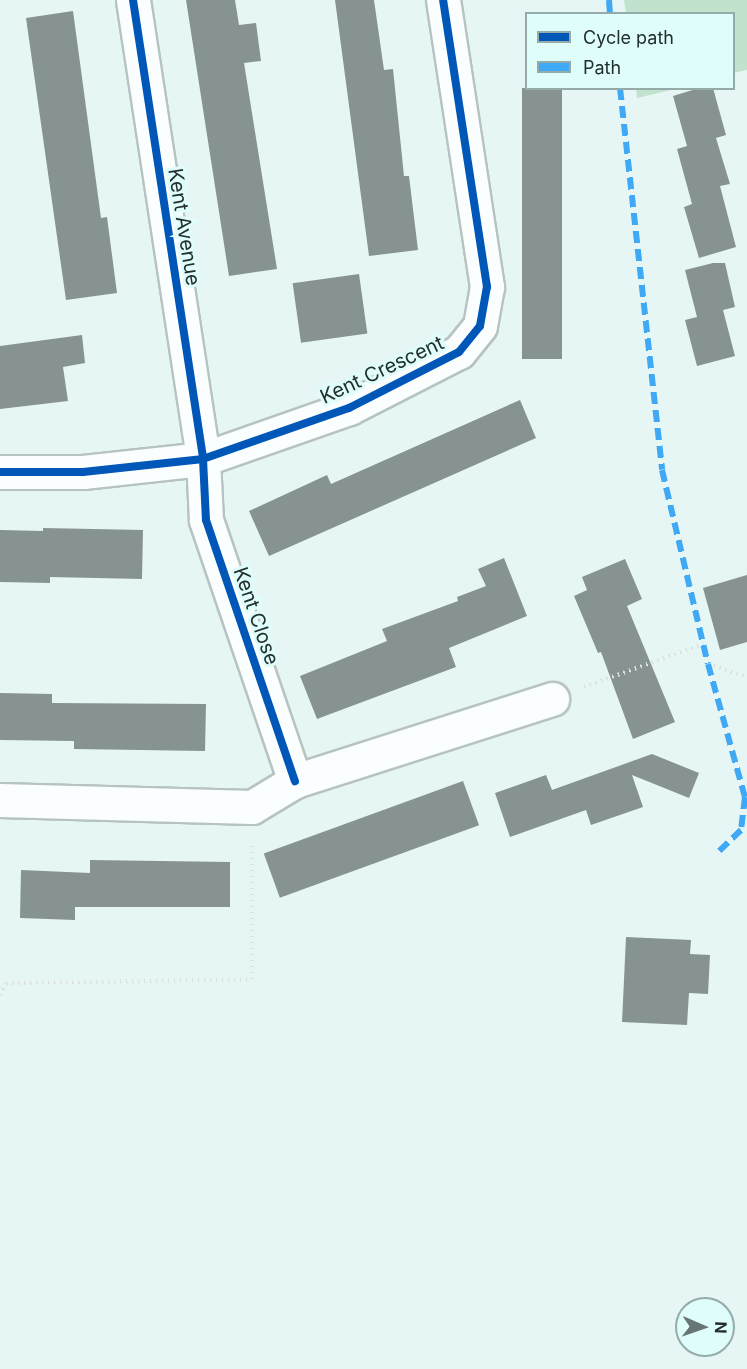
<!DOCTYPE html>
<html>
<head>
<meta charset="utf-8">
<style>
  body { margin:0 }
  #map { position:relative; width:747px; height:1369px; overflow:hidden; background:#e6f6f5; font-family:Inter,sans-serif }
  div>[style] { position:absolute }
  .green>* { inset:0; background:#c1e3cd }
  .building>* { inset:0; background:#879391; transform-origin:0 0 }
  .path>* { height:4px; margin-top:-2px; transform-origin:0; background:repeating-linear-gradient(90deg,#dbe0e0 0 1.5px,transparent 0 6px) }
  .roads { filter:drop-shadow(2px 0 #b7c3c3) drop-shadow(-2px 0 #b7c3c3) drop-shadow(0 2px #b7c3c3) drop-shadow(0 -2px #b7c3c3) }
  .minor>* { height:33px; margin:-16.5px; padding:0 16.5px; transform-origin:16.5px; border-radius:16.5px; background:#fbfefe }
  .quiet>* { height:6px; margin-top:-3px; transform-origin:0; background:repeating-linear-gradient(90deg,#3fa9f5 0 12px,transparent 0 18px) }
  .cycleway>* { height:8px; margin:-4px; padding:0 4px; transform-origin:4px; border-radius:4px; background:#0057b8 }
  span { translate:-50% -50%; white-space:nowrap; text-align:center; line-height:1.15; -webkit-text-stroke:6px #dffdfb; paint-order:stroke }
  .street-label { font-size:20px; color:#232f2e }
  .legend { position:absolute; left:525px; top:12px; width:210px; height:78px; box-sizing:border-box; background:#dffdfb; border:2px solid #94aba9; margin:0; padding:8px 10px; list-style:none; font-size:18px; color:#232f2e }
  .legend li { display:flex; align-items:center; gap:12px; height:30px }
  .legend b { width:30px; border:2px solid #94aba9 }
  .north { position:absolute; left:675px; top:1297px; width:60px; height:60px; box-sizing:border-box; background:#dffdfb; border:2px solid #94aba9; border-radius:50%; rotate:92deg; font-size:16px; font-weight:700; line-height:24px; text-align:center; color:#232f2e }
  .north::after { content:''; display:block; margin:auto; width:21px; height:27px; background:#677574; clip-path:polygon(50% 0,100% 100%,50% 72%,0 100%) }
</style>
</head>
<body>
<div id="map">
  <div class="green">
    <i style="clip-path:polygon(624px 0,747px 0,747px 70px,734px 73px,734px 14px,626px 13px)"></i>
    <i style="clip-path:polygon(636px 89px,636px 88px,675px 89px,637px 98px)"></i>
  </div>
  <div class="building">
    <i style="clip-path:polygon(186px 0,235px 0,239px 25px,256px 23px,261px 61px,244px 63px,277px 269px,229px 276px)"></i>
    <i style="clip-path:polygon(335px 0,374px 0,384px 70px,393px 69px,404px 176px,409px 176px,418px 250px,369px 256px)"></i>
    <i style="clip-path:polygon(73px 11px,101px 218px,107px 217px,117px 293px,66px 300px,26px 18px)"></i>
    <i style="left:522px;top:88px;width:40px;height:271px"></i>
    <i style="clip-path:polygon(699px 88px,713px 88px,726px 135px,716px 138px,730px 184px,720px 186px,736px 247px,699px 258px,684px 207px,692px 204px,677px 149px,687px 146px,673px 96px)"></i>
    <i style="clip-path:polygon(713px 263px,725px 263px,735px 307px,723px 310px,735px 356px,697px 366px,685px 320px,697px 317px,685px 270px)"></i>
    <i style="left:359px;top:274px;width:60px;height:67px;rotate:82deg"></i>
    <i style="clip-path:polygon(82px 335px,85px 363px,63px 367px,68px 401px,0 409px,0 346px)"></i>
    <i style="clip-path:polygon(520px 400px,536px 438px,269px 556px,249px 511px,327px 475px,331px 484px)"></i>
    <i style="clip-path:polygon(43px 528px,143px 530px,142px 579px,50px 577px,50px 583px,0 582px,0 530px,43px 531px)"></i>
    <i style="clip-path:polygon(504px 558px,527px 616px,449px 648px,456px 667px,317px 719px,300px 676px,387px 641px,382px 629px,458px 601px,457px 597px,486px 586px,478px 569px)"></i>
    <i style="clip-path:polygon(625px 559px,642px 599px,627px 606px,675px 722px,633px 739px,601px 652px,598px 653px,574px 596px,587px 590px,582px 577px)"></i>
    <i style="clip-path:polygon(747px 575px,747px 642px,720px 650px,703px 588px)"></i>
    <i style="clip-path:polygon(0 693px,52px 694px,52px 703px,206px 704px,205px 751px,74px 749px,74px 741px,0 740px)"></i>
    <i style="clip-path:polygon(652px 754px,699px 773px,689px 798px,632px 775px,643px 807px,591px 825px,586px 810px,510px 837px,495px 793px,546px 775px,552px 790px)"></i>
    <i style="left:463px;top:781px;width:47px;height:212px;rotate:70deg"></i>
    <i style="clip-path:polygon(90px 860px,230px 862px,230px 907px,75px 907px,75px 920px,20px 918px,21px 870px,90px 873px)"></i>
    <i style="clip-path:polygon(626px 937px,691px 940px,690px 954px,710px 955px,708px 994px,689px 993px,687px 1025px,622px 1022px)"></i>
  </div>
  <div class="path">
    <i style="left:708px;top:664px;width:41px;rotate:18.4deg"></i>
    <i style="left:584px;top:687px;width:127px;rotate:-19.9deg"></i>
    <i style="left:0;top:995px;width:13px;rotate:-63deg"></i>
    <i style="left:6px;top:983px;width:246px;rotate:-0.9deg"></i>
    <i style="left:252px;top:979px;width:138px;rotate:-90deg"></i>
  </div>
  <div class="roads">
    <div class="minor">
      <i style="left:133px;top:0;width:464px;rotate:81.3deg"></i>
      <i style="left:203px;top:459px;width:61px;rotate:87.2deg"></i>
      <i style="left:206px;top:520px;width:276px;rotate:71.2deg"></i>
      <i style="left:0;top:472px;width:83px"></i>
      <i style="left:83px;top:472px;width:121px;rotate:-6.2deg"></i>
      <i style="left:203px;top:459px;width:155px;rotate:-19.3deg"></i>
      <i style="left:349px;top:408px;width:123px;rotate:-27deg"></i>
      <i style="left:459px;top:352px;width:33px;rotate:-51deg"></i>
      <i style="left:480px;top:326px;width:40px;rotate:-80deg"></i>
      <i style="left:487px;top:287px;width:290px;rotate:-98.7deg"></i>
      <i style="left:0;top:800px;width:252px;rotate:1.6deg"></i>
      <i style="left:252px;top:807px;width:50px;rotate:-31.2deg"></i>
      <i style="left:295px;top:781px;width:270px;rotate:-17.7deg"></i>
    </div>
  </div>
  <div class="quiet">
    <i style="left:609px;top:0;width:14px;rotate:86deg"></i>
    <i style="left:620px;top:88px;width:384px;rotate:83.7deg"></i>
    <i style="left:662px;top:470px;width:199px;rotate:76.7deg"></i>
    <i style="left:708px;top:664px;width:138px;rotate:74.5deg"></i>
    <i style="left:745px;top:797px;width:33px;rotate:97deg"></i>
    <i style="left:741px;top:830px;width:33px;rotate:136deg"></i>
  </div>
  <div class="cycleway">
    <i style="left:133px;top:0;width:464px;rotate:81.3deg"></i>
    <i style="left:203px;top:459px;width:61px;rotate:87.2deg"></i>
    <i style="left:206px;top:520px;width:276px;rotate:71.2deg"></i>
    <i style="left:0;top:472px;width:83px"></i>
    <i style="left:83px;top:472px;width:121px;rotate:-6.2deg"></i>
    <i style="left:203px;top:459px;width:155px;rotate:-19.3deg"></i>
    <i style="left:349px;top:408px;width:123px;rotate:-27deg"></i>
    <i style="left:459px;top:352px;width:33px;rotate:-51deg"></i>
    <i style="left:480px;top:326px;width:40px;rotate:-80deg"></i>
    <i style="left:487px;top:287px;width:290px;rotate:-98.7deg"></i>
  </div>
  <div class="street-label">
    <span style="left:184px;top:227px;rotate:81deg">Kent Avenue</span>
    <span style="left:382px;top:370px;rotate:-25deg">Kent Crescent</span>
    <span style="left:256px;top:616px;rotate:71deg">Kent Close</span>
  </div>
  <ul class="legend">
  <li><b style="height:8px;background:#0057b8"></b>Cycle path</li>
  <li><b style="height:8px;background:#3fa9f5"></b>Path</li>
  </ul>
  <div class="north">N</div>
</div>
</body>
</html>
